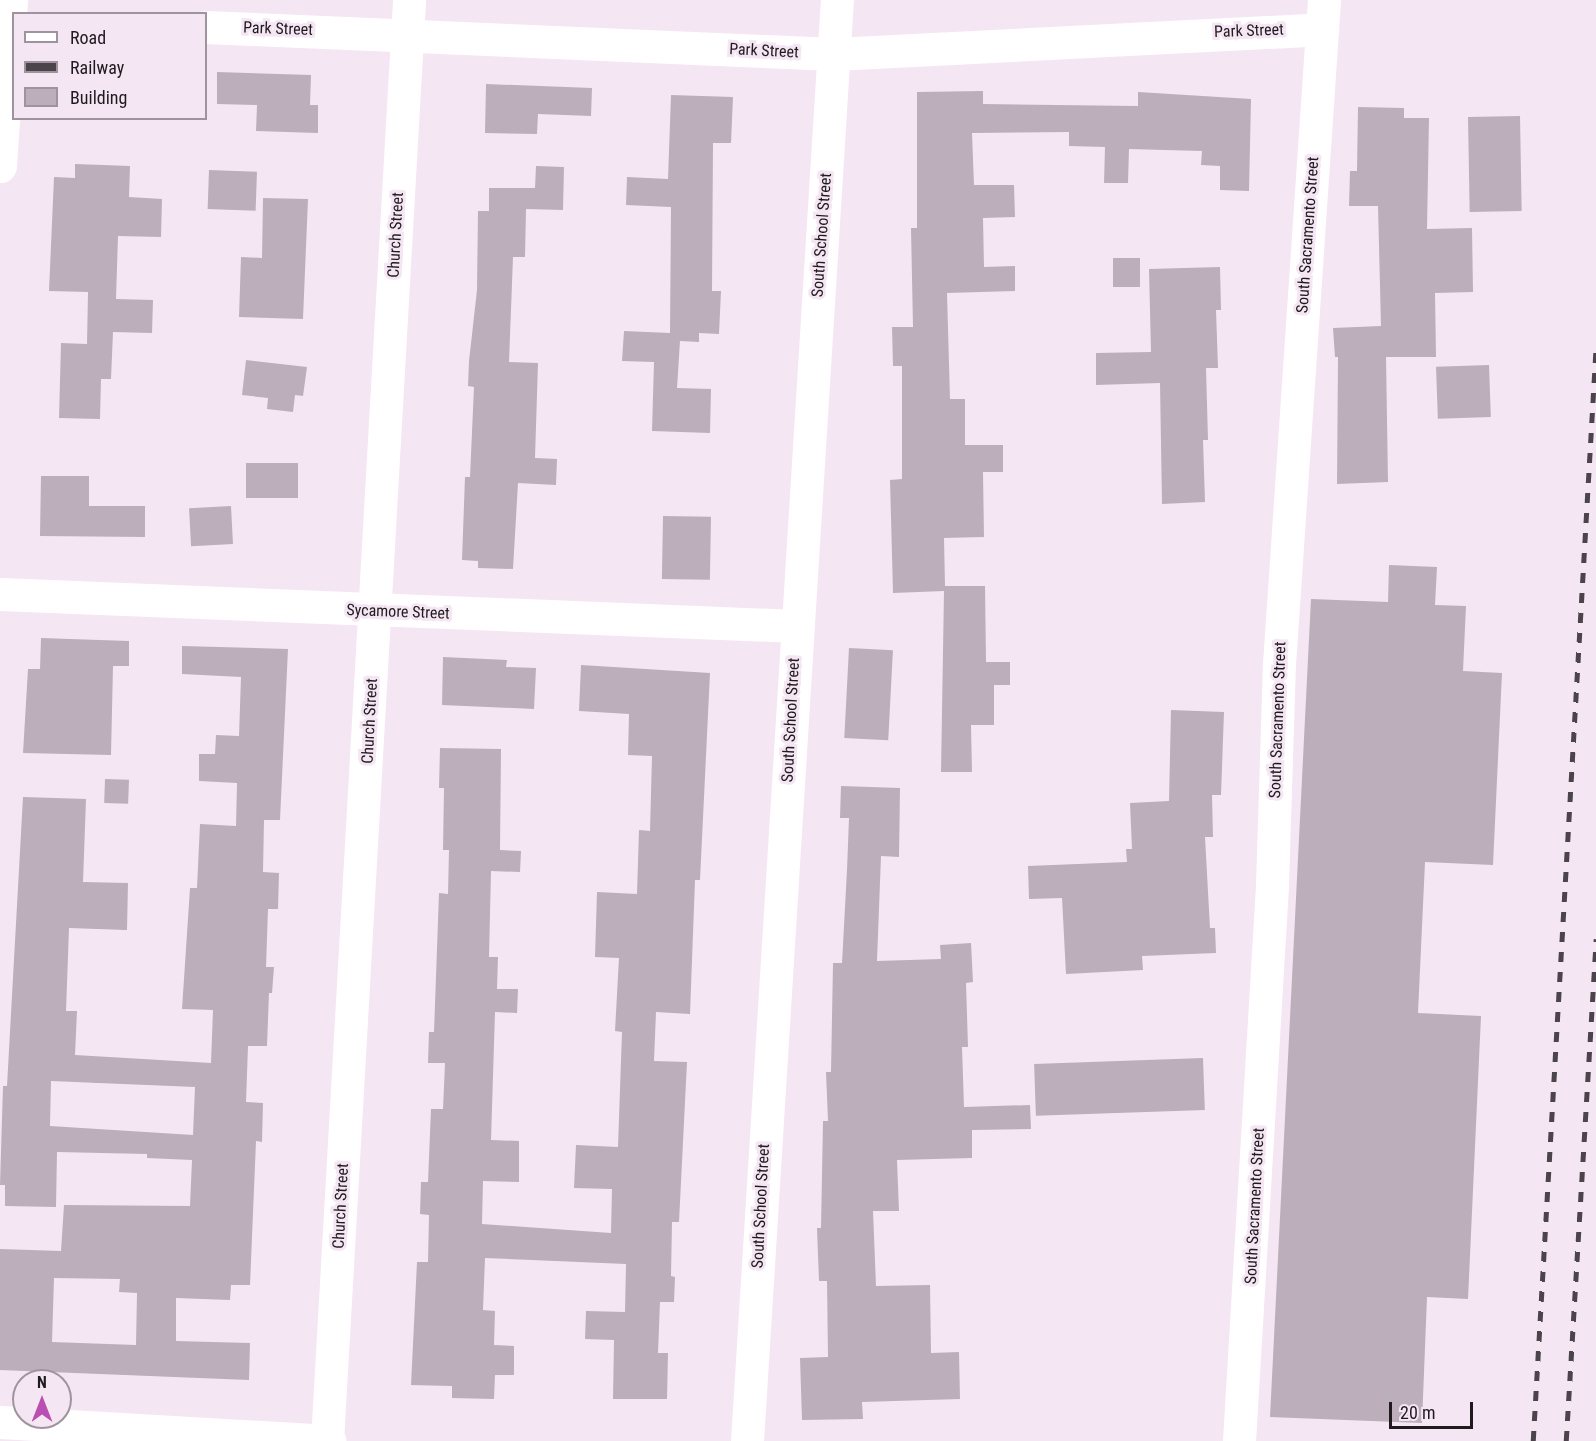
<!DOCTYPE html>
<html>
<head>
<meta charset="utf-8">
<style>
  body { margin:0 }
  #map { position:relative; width:1596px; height:1441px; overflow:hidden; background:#f5e6f3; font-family:"Roboto Condensed",sans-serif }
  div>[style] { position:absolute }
  .building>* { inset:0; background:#bdaebb; transform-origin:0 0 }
  .minor>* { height:33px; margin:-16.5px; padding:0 16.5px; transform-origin:16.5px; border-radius:16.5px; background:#fff }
  .rail>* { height:4.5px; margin-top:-2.25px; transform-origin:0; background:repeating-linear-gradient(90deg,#4b444a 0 10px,transparent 0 20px) }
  span { translate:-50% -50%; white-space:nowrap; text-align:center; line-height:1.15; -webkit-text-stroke:6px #f5e6f3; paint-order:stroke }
  .street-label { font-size:16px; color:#1f1a1e }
  .legend { position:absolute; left:12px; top:12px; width:195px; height:108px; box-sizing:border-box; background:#f5e6f3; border:2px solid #9f949e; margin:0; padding:8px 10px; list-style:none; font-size:18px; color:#1f1a1e }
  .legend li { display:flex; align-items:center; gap:12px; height:30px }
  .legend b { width:30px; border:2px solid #9f949e }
  .north { position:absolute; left:12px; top:1369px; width:60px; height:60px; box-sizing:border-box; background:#f5e6f3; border:2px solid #9f949e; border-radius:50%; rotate:0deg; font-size:16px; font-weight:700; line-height:24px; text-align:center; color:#1f1a1e }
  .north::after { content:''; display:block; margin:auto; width:21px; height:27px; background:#b84fb1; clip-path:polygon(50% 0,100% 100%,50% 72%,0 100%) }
  .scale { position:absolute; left:1389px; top:1402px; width:84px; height:27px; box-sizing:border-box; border:3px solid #1f1a1e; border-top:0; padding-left:8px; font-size:18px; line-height:21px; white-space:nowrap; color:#1f1a1e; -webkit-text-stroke:4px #f5e6f3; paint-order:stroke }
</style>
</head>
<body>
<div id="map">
  <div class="building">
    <i style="clip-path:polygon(217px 72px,311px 75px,310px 105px,318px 105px,318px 133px,256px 131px,257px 105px,217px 104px)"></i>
    <i style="clip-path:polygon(486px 84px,592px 88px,591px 116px,538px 114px,537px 134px,485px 133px)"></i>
    <i style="clip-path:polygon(983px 91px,983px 104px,1138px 106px,1138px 92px,1251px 99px,1249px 191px,1220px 190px,1220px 166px,1201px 165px,1202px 151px,1129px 149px,1128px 183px,1104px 183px,1105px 147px,1069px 146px,1069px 132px,972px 133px,974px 185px,1014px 185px,1015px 217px,983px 218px,984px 267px,1015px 266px,1015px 291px,947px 293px,950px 399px,965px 399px,965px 445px,1003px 445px,1003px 472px,983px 472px,984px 537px,944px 538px,945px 586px,985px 586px,986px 662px,1010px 662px,1010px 685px,994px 685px,994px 725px,971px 725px,972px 772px,941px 772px,944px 591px,893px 593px,890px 480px,902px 479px,902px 366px,893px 366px,892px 327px,913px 327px,911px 228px,917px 228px,917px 92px)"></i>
    <i style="clip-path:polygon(671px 95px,733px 97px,731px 143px,713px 143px,712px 291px,721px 291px,719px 334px,699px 333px,699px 342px,680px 341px,677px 388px,711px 389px,710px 433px,652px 431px,654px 362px,622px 361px,624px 331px,670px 333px,671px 207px,626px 205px,627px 177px,668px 179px)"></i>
    <i style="clip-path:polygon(1358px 107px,1404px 108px,1404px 118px,1429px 118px,1427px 229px,1472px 228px,1473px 292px,1435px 293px,1436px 357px,1386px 357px,1388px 482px,1337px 484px,1338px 357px,1335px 357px,1333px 328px,1381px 326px,1378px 206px,1349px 206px,1350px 171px,1357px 171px)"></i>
    <i style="left:1520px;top:116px;width:95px;height:52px;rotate:89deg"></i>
    <i style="clip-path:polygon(75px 164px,130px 166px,129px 197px,162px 199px,161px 237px,118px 236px,116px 299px,153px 300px,152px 333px,113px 332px,111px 379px,101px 379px,100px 419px,59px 418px,61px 343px,87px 344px,88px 292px,49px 291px,54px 177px,75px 178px)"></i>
    <i style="clip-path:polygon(536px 166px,564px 167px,563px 210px,526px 209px,525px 257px,513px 257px,509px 362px,538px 363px,535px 458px,557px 459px,556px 485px,518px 483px,513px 569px,478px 568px,478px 561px,462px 560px,465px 477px,470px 477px,474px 387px,468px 386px,469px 361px,477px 290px,478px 211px,489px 211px,489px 188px,535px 188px)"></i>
    <i style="left:209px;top:170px;width:48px;height:39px;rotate:2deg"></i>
    <i style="clip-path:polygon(263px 198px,308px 199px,303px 319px,239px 317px,241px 257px,262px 258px)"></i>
    <i style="left:1113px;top:258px;width:27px;height:29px"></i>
    <i style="clip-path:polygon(1220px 267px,1221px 310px,1216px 310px,1218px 368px,1206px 368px,1208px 440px,1203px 440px,1205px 502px,1162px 504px,1160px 383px,1096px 385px,1096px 353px,1151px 352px,1149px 269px)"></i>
    <i style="clip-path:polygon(246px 360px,307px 367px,303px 396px,295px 395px,293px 412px,267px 409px,268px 398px,242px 395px)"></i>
    <i style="left:1489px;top:365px;width:52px;height:53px;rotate:88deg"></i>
    <i style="left:246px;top:463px;width:52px;height:35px"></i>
    <i style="clip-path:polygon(41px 476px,89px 476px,89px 506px,145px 506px,145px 537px,40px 536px)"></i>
    <i style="left:231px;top:506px;width:38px;height:42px;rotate:87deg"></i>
    <i style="left:663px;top:516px;width:48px;height:63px;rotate:1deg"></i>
    <i style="clip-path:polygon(1389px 565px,1437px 567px,1435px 605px,1466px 606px,1463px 671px,1502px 673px,1493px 865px,1425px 862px,1418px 1013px,1481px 1016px,1468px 1299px,1427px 1297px,1422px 1423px,1270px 1417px,1311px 599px,1388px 602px)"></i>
    <i style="clip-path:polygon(41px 638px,129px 641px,129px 666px,113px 666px,111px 755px,23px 753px,28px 669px,40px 669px)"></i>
    <i style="clip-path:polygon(evenodd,182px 646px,288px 649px,280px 820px,264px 820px,263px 872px,279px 873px,278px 909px,268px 909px,266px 967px,274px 967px,272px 993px,269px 993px,267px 1046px,248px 1046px,246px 1102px,263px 1103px,262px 1142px,256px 1141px,250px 1285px,231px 1285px,230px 1300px,176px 1298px,176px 1341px,250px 1343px,249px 1380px,0 1370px,0 1249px,61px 1251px,64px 1205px,190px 1206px,192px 1160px,147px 1158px,147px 1154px,57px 1152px,56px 1207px,5px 1206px,5px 1185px,0 1185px,3px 1086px,7px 1086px,23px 797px,86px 799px,83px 882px,128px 883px,127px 930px,69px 928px,66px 1011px,77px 1011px,75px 1055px,211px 1063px,213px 1010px,182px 1009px,190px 888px,197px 888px,200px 824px,236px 826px,237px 783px,199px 781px,199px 754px,215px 754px,216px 735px,239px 736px,241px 677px,182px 674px,182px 646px,51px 1081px,195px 1087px,193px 1135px,50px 1126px,51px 1081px,182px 646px,54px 1278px,120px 1279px,119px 1292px,137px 1293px,136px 1345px,52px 1342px,54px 1278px)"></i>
    <i style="left:849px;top:648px;width:44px;height:90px;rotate:3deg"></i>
    <i style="clip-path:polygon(443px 657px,507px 660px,506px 667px,536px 668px,534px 709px,442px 705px)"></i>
    <i style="clip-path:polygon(581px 665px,710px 673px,700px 880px,695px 880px,690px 1014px,656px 1012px,654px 1061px,687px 1062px,679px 1222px,672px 1222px,671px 1276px,675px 1277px,674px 1302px,660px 1302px,658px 1353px,668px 1353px,667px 1399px,613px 1399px,614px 1340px,585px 1339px,586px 1311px,625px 1312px,626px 1264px,485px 1258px,483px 1310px,495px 1311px,494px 1345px,514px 1346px,514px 1375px,495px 1375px,494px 1399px,452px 1398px,452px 1386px,411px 1385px,417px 1262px,428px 1262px,429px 1215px,420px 1214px,421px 1182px,428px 1182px,431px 1109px,443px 1109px,445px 1063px,428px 1063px,429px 1032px,434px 1032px,439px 893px,448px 894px,449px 850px,443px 850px,444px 788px,439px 788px,440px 748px,501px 749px,500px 850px,521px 851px,520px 872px,491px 871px,489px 957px,498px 957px,497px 989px,518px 989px,517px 1013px,495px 1012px,491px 1140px,519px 1141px,519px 1182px,483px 1181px,482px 1224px,611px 1233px,612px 1189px,574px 1188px,576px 1145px,618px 1147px,622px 1032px,615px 1031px,619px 958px,595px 957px,597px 892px,637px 894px,639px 830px,650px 831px,652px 756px,628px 755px,629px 714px,579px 711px)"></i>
    <i style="clip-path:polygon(1171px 710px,1224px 712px,1221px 795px,1212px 795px,1213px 837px,1205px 837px,1210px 928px,1215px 928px,1216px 953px,1142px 956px,1143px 970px,1066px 974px,1062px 898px,1029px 899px,1028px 866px,1127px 862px,1126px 849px,1132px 849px,1130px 803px,1169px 801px)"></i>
    <i style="left:105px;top:779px;width:24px;height:24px;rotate:2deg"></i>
    <i style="clip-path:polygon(841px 786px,900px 788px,899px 857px,881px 856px,877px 961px,941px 959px,940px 945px,971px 943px,973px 982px,966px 983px,968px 1047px,962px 1047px,964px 1107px,1030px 1105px,1031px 1129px,972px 1130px,972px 1158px,897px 1160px,899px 1211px,873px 1211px,876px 1286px,930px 1285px,931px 1353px,959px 1352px,960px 1399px,862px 1402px,863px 1419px,802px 1420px,800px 1358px,828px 1357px,827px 1281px,819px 1281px,817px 1228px,821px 1228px,823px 1121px,828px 1121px,826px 1072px,831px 1072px,833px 963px,842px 963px,847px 870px,849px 818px,840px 818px)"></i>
    <i style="left:1203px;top:1058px;width:52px;height:169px;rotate:88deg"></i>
  </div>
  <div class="minor">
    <i style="left:206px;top:27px;width:629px;rotate:2.46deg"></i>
    <i style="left:834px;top:54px;width:489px;rotate:-2.9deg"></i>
    <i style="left:0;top:166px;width:166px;rotate:-86.2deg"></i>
    <i style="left:0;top:594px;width:797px;rotate:2.3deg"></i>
    <i style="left:0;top:1422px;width:330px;rotate:3.3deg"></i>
    <i style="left:327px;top:1441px;width:1443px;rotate:-86.74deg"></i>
    <i style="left:747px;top:1441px;width:1444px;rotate:-86.43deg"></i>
    <i style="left:1239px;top:1441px;width:557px;rotate:-86.6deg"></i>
    <i style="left:1272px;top:885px;width:221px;rotate:-88.2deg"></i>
    <i style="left:1279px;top:664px;width:666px;rotate:-86.12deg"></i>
  </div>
  <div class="rail">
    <i style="left:1533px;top:1441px;width:1098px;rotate:-86.71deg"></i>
    <i style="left:1566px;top:1441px;width:503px;rotate:-86.58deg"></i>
  </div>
  <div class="street-label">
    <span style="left:278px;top:29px;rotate:2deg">Park Street</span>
    <span style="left:1249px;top:31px;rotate:-2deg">Park Street</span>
    <span style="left:764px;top:51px;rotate:3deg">Park Street</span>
    <span style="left:396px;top:235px;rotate:-87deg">Church Street</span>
    <span style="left:822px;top:235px;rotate:-86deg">South School Street</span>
    <span style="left:1308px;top:235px;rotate:-86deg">South Sacramento Street</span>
    <span style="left:398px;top:612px;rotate:2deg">Sycamore Street</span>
    <span style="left:791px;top:720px;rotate:-87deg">South School Street</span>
    <span style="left:1278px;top:720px;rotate:-88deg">South Sacramento Street</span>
    <span style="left:370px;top:721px;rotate:-87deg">Church Street</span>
    <span style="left:341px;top:1206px;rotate:-87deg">Church Street</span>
    <span style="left:761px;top:1206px;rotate:-87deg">South School Street</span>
    <span style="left:1255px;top:1206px;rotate:-87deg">South Sacramento Street</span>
  </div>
  <ul class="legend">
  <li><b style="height:8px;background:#fff"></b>Road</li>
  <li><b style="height:8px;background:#4b444a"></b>Railway</li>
  <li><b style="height:16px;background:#bdaebb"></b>Building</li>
  </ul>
  <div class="north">N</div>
  <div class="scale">20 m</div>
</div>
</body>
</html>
